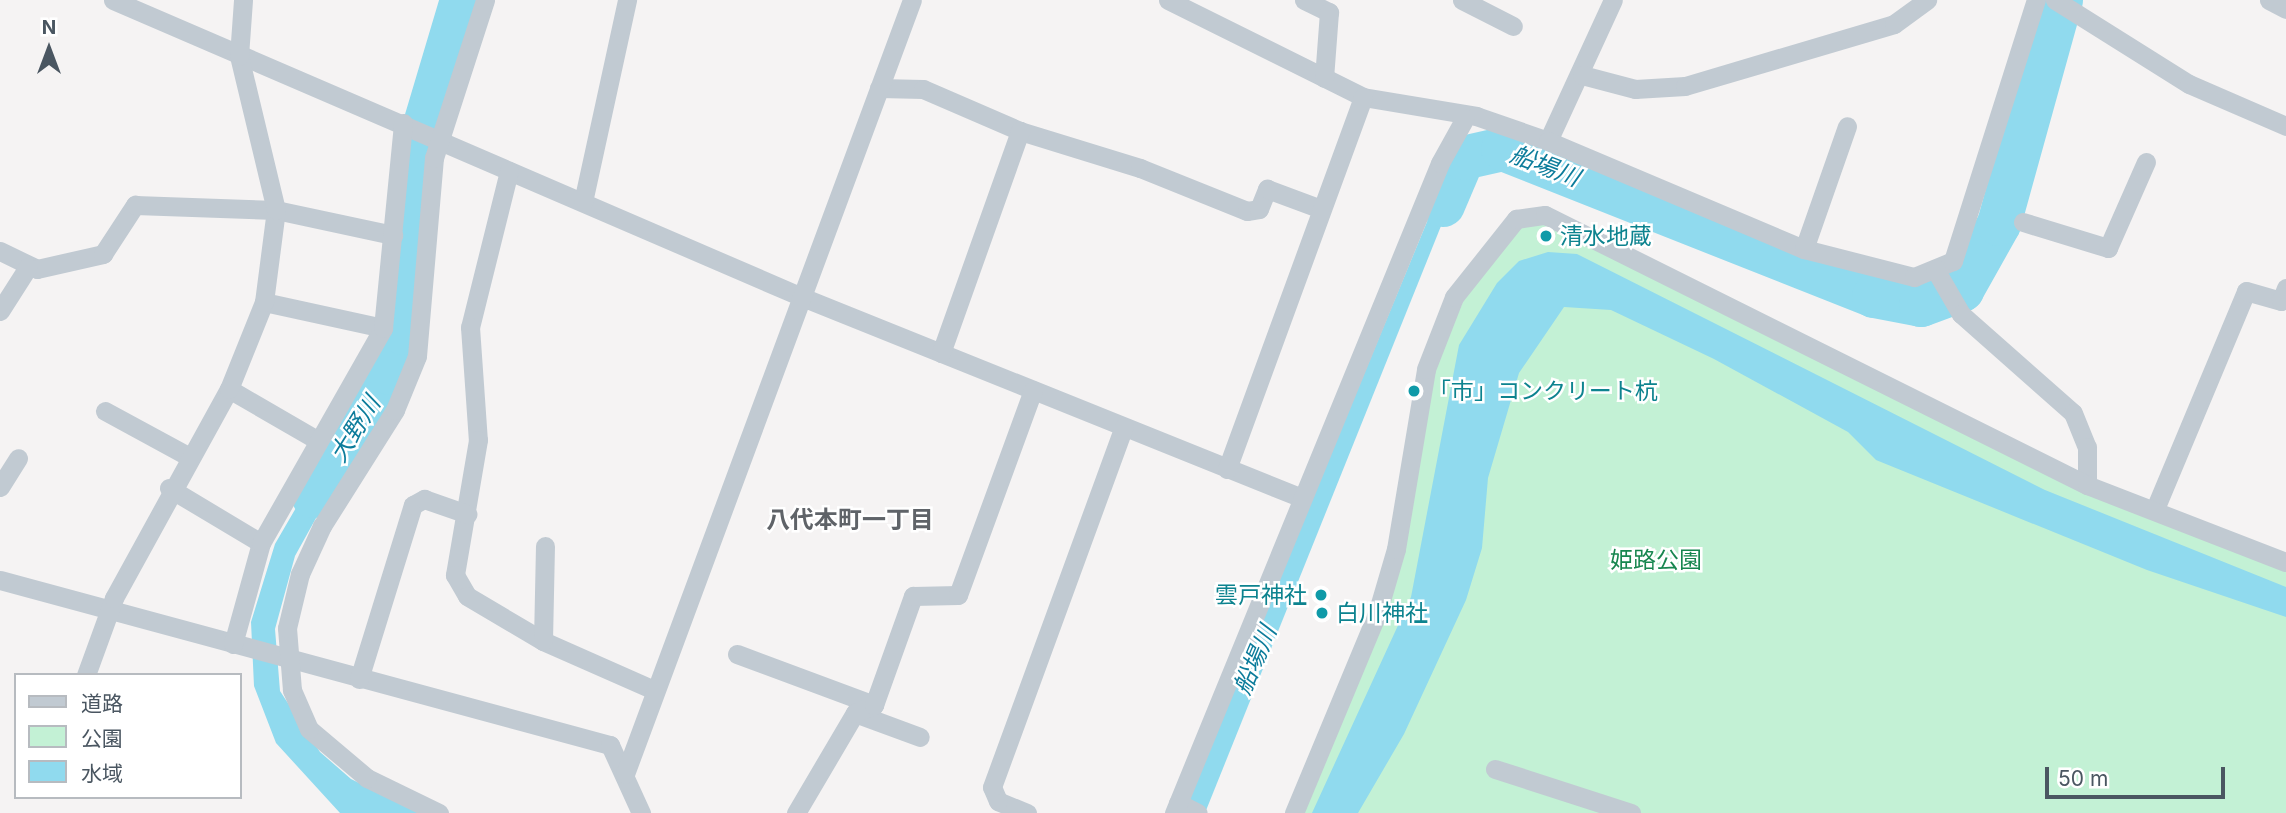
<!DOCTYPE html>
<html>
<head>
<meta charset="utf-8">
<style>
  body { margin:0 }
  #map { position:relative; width:2286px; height:813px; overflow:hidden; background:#f5f3f3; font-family:Inter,"Noto Sans JP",sans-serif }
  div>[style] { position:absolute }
  .green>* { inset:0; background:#c3f1d5 }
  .water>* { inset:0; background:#90daee }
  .river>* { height:44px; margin:-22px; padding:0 22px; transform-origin:22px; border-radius:22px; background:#90daee }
  .minor>* { height:19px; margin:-9.5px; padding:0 9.5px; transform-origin:9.5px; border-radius:9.5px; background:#c1cad2 }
  .dots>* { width:19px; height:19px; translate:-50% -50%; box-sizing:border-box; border:4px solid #fff; border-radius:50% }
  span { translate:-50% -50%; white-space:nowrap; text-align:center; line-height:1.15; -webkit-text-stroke:5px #fff; paint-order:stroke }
  .culture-label { font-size:23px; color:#0d838f }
  .left { translate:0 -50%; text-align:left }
  .right { translate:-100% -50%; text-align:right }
  .park-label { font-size:23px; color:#17864f }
  .water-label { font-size:24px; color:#0c7c9b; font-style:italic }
  .neighbourhood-label { font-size:24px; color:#5f6368; font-weight:700 }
  .legend { position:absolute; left:14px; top:673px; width:228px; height:126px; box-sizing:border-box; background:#fff; border:2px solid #b7bbc0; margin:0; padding:9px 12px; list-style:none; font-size:21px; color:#4a5661 }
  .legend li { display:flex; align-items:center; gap:14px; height:35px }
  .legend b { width:35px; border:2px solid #b7bbc0 }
  .north { position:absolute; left:14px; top:14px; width:70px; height:70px; -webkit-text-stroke:5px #fff; paint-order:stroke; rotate:0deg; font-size:19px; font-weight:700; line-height:28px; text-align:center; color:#4a5661 }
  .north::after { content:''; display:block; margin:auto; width:24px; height:32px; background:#4a5661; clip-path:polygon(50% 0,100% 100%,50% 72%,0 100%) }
  .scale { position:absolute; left:2045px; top:767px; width:180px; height:32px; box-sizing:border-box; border:4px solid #4a5661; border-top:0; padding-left:9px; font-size:21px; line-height:24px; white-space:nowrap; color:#4a5661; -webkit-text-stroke:5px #fff; paint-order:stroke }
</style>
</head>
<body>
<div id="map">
  <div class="green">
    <i style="clip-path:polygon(1552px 221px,1814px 357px,2286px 568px,2286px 813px,1301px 813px,1405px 520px,1438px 353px,1473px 281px,1519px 227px)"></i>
  </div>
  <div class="water">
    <i style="clip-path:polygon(1478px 134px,1205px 813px,1182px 813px,1453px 159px)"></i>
    <i style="clip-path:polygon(1548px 252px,1577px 254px,2045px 490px,2286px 587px,2286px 617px,2147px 570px,1876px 460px,1848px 432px,1714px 359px,1611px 310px,1564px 307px,1519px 373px,1488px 478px,1482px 548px,1466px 600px,1404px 734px,1358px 813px,1312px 813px,1411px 597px,1459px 345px,1497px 283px,1519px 261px)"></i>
    <i style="clip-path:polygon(333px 444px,356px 446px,295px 556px,275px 629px,280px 691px,320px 752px,351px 779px,420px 813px,340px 813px,276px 743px,254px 686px,251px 622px,275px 544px)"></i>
  </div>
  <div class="river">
    <i style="left:1443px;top:205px;width:51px;rotate:-66.9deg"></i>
    <i style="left:1463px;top:158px;width:41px;rotate:-12.7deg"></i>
    <i style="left:1503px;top:149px;width:399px;rotate:21.6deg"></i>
    <i style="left:1874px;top:296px;width:48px;rotate:10.8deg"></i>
    <i style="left:1921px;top:305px;width:44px;rotate:-20.1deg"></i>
    <i style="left:1962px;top:290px;width:76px;rotate:-60.7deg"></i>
    <i style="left:1999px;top:224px;width:232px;rotate:-74.5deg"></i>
    <i style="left:313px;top:496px;width:145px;rotate:-58deg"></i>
    <i style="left:390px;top:373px;width:42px;rotate:-72deg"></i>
    <i style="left:403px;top:333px;width:193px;rotate:-84.9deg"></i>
    <i style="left:420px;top:141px;width:147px;rotate:-73.4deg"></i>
  </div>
  <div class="minor">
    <i style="left:113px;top:0;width:750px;rotate:23.32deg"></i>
    <i style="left:802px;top:297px;width:539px;rotate:21.9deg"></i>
    <i style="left:1168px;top:0;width:218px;rotate:26.4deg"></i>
    <i style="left:1363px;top:97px;width:115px;rotate:9.5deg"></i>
    <i style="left:1476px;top:116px;width:76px;rotate:19.1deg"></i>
    <i style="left:1548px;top:141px;width:155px;rotate:-65.3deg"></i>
    <i style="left:1304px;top:0;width:28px;rotate:26deg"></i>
    <i style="left:1329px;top:12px;width:66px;rotate:94.3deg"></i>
    <i style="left:1462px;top:0;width:57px;rotate:27deg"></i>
    <i style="left:2055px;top:0;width:158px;rotate:32.1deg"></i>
    <i style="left:2189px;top:84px;width:106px;rotate:23.4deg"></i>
    <i style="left:2269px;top:0;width:19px;rotate:28deg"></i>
    <i style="left:1582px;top:75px;width:55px;rotate:14.8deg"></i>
    <i style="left:1635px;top:89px;width:50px;rotate:-3.4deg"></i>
    <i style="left:1685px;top:86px;width:218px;rotate:-16.5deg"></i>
    <i style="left:1894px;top:24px;width:41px;rotate:-36deg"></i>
    <i style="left:879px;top:88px;width:44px;rotate:1.3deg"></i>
    <i style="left:923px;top:89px;width:106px;rotate:23.4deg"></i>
    <i style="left:1020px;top:131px;width:126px;rotate:17.1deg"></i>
    <i style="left:1140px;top:168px;width:115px;rotate:21.9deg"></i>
    <i style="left:1247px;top:211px;width:12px;rotate:-9deg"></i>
    <i style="left:1259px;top:209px;width:22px;rotate:-68deg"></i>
    <i style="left:1267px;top:189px;width:58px;rotate:20.3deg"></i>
    <i style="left:1548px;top:141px;width:278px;rotate:22.9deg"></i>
    <i style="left:1804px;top:249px;width:114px;rotate:14.3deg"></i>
    <i style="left:1914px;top:277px;width:42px;rotate:-22.3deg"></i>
    <i style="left:1953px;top:261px;width:274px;rotate:-72.4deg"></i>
    <i style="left:509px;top:171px;width:161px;rotate:104deg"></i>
    <i style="left:470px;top:327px;width:113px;rotate:86deg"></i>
    <i style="left:478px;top:440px;width:137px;rotate:99.7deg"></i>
    <i style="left:455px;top:575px;width:24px;rotate:60deg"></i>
    <i style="left:467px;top:596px;width:88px;rotate:30.6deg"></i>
    <i style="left:543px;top:641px;width:121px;rotate:23.8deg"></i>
    <i style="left:583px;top:202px;width:207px;rotate:-77.7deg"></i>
    <i style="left:2023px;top:222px;width:89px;rotate:17deg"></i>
    <i style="left:2108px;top:248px;width:94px;rotate:-66.2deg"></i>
    <i style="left:1804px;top:249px;width:130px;rotate:-70.7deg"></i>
    <i style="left:0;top:251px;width:41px;rotate:25.9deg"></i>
    <i style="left:37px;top:269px;width:68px;rotate:-12.8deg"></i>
    <i style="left:103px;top:254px;width:59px;rotate:-56.9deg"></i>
    <i style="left:135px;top:205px;width:141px;rotate:2deg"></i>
    <i style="left:276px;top:210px;width:120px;rotate:12.1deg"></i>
    <i style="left:1935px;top:269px;width:52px;rotate:60deg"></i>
    <i style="left:1961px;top:314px;width:149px;rotate:41.5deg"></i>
    <i style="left:2073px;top:413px;width:37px;rotate:68deg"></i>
    <i style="left:2087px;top:447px;width:38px;rotate:90deg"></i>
    <i style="left:264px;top:302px;width:122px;rotate:12.3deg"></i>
    <i style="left:0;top:311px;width:52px;rotate:-57.5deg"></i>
    <i style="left:941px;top:353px;width:236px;rotate:-70.4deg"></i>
    <i style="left:229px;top:389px;width:102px;rotate:30.1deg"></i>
    <i style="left:105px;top:411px;width:94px;rotate:28.5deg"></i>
    <i style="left:1227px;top:469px;width:396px;rotate:-69.9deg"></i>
    <i style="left:0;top:487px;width:34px;rotate:-58deg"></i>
    <i style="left:169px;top:488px;width:107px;rotate:30.9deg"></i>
    <i style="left:2155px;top:509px;width:236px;rotate:-67.3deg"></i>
    <i style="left:2246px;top:291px;width:36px;rotate:16deg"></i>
    <i style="left:2281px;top:301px;width:14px;rotate:-69deg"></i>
    <i style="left:0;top:580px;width:632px;rotate:15.14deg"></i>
    <i style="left:610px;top:745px;width:75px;rotate:65.5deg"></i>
    <i style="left:543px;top:641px;width:95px;rotate:-88.8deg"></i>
    <i style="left:233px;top:644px;width:105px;rotate:-74.5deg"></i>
    <i style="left:261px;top:543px;width:247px;rotate:-60.4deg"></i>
    <i style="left:383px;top:328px;width:206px;rotate:-84.4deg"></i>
    <i style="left:737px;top:654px;width:146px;rotate:20.4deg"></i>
    <i style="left:86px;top:675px;width:82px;rotate:-70deg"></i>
    <i style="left:114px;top:598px;width:239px;rotate:-61.2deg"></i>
    <i style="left:229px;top:389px;width:94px;rotate:-68.1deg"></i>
    <i style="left:264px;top:302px;width:93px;rotate:-82.6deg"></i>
    <i style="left:276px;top:210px;width:158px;rotate:-103.5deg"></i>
    <i style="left:239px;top:56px;width:56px;rotate:-85.9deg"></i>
    <i style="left:359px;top:679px;width:182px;rotate:-72.8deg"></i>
    <i style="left:413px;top:505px;width:13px;rotate:-29deg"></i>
    <i style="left:424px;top:499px;width:46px;rotate:19.2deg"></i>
    <i style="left:855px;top:713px;width:69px;rotate:20.3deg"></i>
    <i style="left:1495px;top:769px;width:143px;rotate:17.9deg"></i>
    <i style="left:625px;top:774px;width:825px;rotate:-69.66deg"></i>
    <i style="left:1178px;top:803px;width:22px;rotate:27deg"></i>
    <i style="left:439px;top:813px;width:80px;rotate:-154.1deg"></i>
    <i style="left:367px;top:778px;width:76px;rotate:-139.8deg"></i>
    <i style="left:309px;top:729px;width:43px;rotate:-113.6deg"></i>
    <i style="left:292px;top:690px;width:62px;rotate:-94.6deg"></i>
    <i style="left:287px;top:628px;width:56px;rotate:-76.5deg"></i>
    <i style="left:300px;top:574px;width:53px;rotate:-65.4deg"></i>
    <i style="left:322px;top:526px;width:137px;rotate:-57.8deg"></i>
    <i style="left:395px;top:410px;width:58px;rotate:-67.8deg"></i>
    <i style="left:417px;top:356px;width:199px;rotate:-85.1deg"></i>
    <i style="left:434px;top:158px;width:166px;rotate:-72.1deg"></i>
    <i style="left:796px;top:813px;width:116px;rotate:-59.5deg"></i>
    <i style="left:855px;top:713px;width:21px;rotate:-23deg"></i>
    <i style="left:874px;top:705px;width:116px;rotate:-70.3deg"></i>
    <i style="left:913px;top:596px;width:45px;rotate:-1.3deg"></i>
    <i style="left:958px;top:595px;width:218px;rotate:-69.9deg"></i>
    <i style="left:1027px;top:813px;width:31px;rotate:-158deg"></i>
    <i style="left:998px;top:801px;width:15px;rotate:-113deg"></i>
    <i style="left:992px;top:787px;width:383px;rotate:-69.9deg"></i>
    <i style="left:1174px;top:813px;width:702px;rotate:-67.74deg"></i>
    <i style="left:1440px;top:163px;width:51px;rotate:-60.9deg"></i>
    <i style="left:1294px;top:813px;width:216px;rotate:-67.4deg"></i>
    <i style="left:1377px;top:614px;width:68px;rotate:-73.7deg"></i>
    <i style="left:1396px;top:549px;width:182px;rotate:-80.5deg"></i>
    <i style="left:1426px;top:369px;width:77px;rotate:-68.7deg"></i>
    <i style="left:1454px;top:297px;width:100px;rotate:-51.5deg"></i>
    <i style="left:1516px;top:219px;width:29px;rotate:-8deg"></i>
    <i style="left:1545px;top:215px;width:606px;rotate:26.48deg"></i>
    <i style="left:2087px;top:485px;width:213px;rotate:21.2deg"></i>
  </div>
  <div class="dots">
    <i style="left:1546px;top:236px;background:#0f9aa8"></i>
    <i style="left:1414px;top:391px;background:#0f9aa8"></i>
    <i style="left:1321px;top:595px;background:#0f9aa8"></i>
    <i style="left:1322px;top:613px;background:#0f9aa8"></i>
  </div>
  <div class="culture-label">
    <span class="left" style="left:1560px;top:236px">清水地蔵</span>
    <span class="left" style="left:1428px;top:391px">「市」コンクリート杭</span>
    <span class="right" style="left:1307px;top:595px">雲戸神社</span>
    <span class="left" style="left:1336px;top:613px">白川神社</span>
  </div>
  <div class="park-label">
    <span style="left:1656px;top:560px">姫路公園</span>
  </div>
  <div class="water-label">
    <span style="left:1545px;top:166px;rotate:21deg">船場川</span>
    <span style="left:355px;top:429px;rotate:-58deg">大野川</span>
    <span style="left:1255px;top:660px;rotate:-67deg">船場川</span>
  </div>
  <div class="neighbourhood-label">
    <span style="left:850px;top:520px">八代本町一丁目</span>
  </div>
  <ul class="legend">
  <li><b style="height:9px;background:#c1cad2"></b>道路</li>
  <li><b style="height:19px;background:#c3f1d5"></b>公園</li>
  <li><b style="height:19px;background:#90daee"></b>水域</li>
  </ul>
  <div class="north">N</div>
  <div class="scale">50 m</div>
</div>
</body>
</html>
